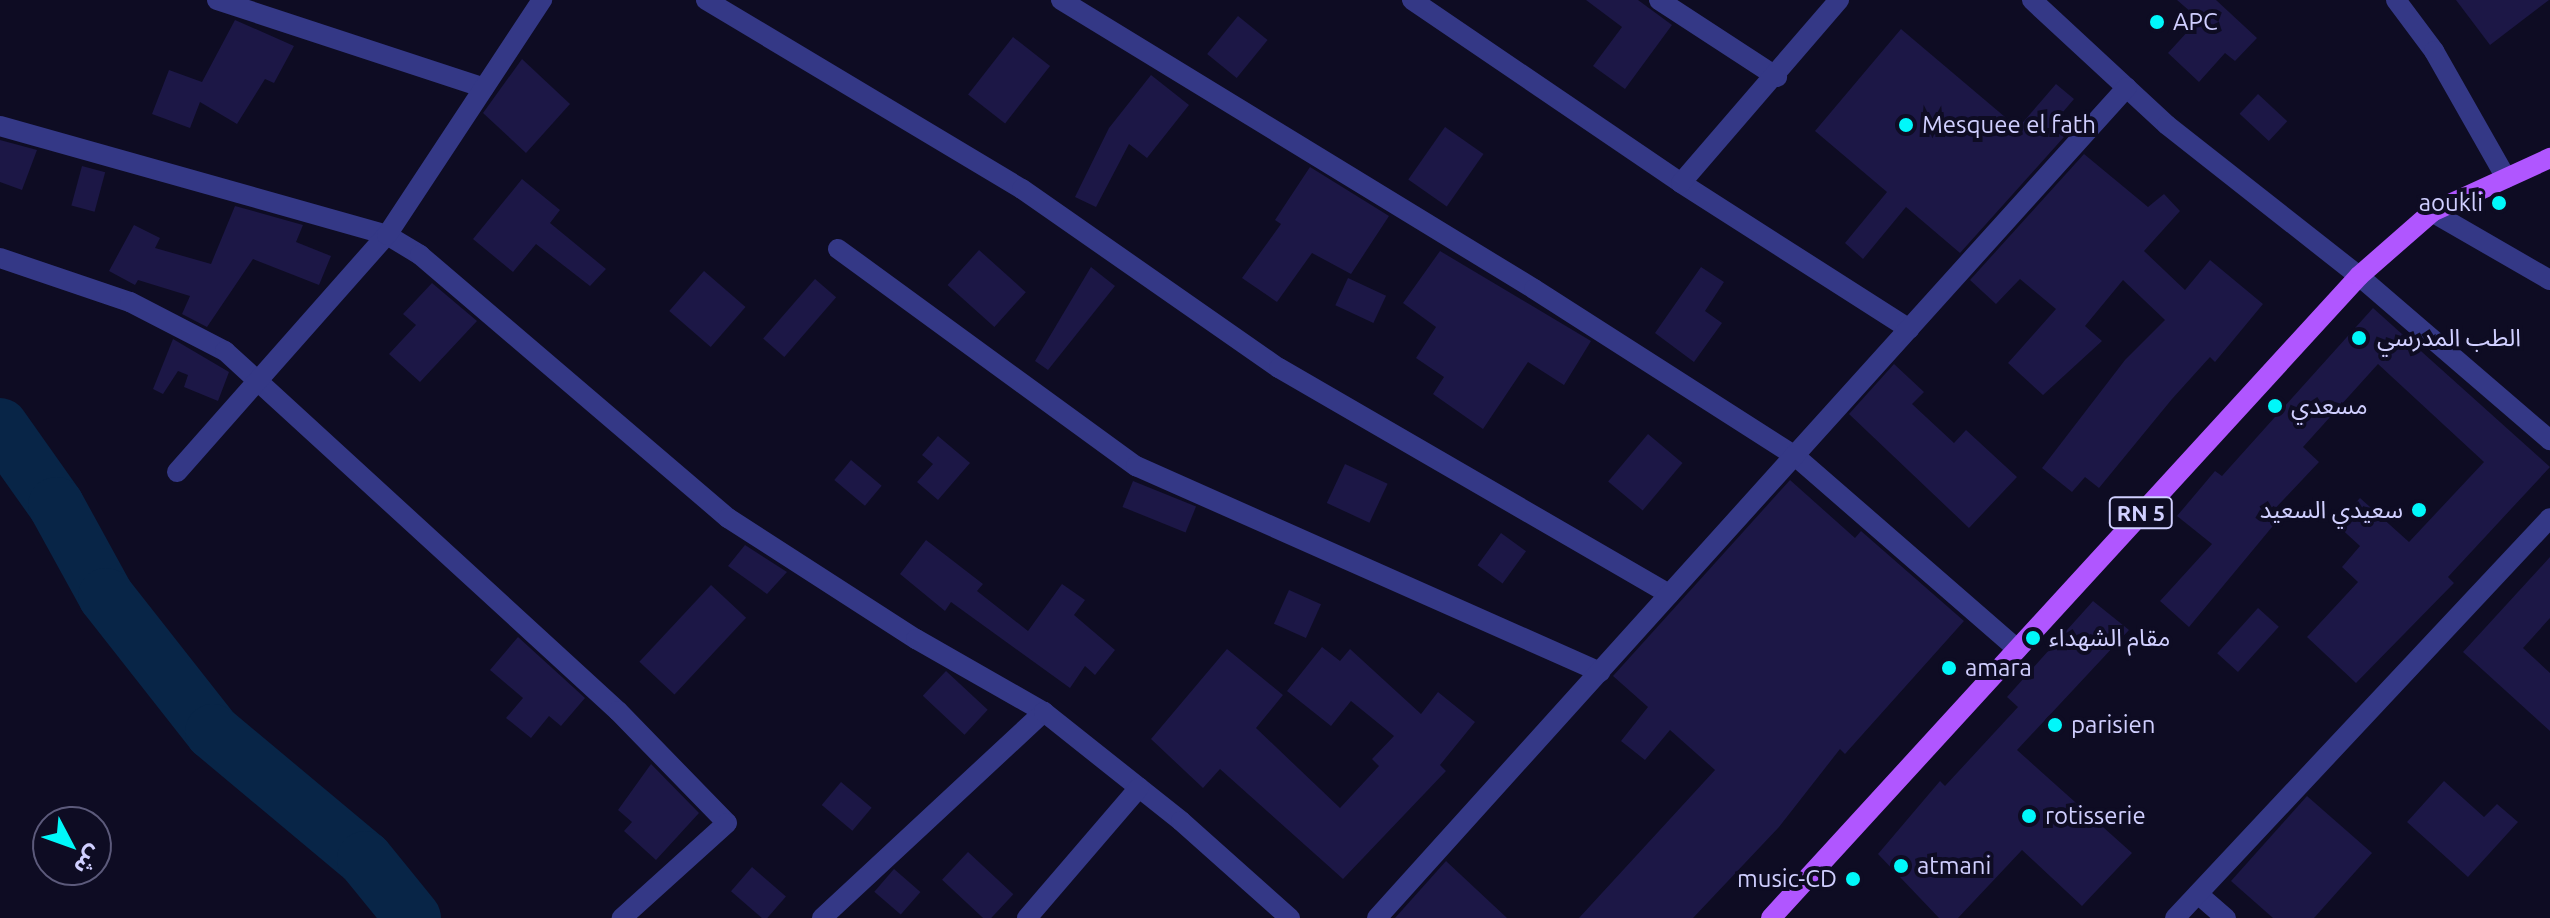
<!DOCTYPE html>
<html>
<head>
<meta charset="utf-8">
<style>
  body { margin:0 }
  #map { position:relative; width:2550px; height:918px; overflow:hidden; background:#0e0c23; font-family:Ubuntu,"Noto Sans Arabic",sans-serif }
  div>[style] { position:absolute }
  .river>* { height:56px; margin:-28px; padding:0 28px; transform-origin:28px; border-radius:28px; background:#082547 }
  .building>* { inset:0; background:#1c1746; transform-origin:0 0 }
  .minor>* { height:20px; margin:-10px; padding:0 10px; transform-origin:10px; border-radius:10px; background:#343886 }
  .tertiary>* { height:20px; margin:-10px; padding:0 10px; transform-origin:10px; border-radius:10px; background:#343886 }
  .primary>* { height:20px; margin:-10px; padding:0 10px; transform-origin:10px; border-radius:10px; background:#b056ff }
  .dots>* { width:22px; height:22px; translate:-50% -50%; box-sizing:border-box; border:4px solid #0e0c23; border-radius:50% }
  span { translate:-50% -50%; white-space:nowrap; text-align:center; line-height:1.15; -webkit-text-stroke:8px #0e0c23; paint-order:stroke }
  .shield-label span { padding:2px 6px; background:#0e0c23; border:2px solid; border-radius:6px; -webkit-text-stroke-width:0 }
  .shield-label { font-size:22px; color:#d0cfff; font-weight:700 }
  .poi-label { font-size:24px; color:#d0cfff }
  .left { translate:0 -50%; text-align:left }
  .right { translate:-100% -50%; text-align:right }
  .north { position:absolute; left:32px; top:806px; width:80px; height:80px; box-sizing:border-box; background:#0e0c23; border:2px solid #5c5a7b; border-radius:50%; rotate:131deg; font-size:22px; font-weight:700; line-height:32px; text-align:center; color:#d0cfff }
  .north::after { content:''; display:block; margin:auto; width:28px; height:36px; background:#00f8fa; clip-path:polygon(50% 0,100% 100%,50% 72%,0 100%) }
</style>
</head>
<body>
<div id="map">
  <div class="river">
    <i style="left:0;top:426px;width:97px;rotate:54.7deg"></i>
    <i style="left:56px;top:505px;width:104px;rotate:61.2deg"></i>
    <i style="left:106px;top:596px;width:173px;rotate:51.8deg"></i>
    <i style="left:213px;top:732px;width:198px;rotate:39.9deg"></i>
    <i style="left:365px;top:859px;width:76px;rotate:50.9deg"></i>
  </div>
  <div class="building">
    <i style="clip-path:polygon(1586px 0,1638px 0,1672px 25px,1625px 89px,1593px 66px,1622px 27px)"></i>
    <i style="clip-path:polygon(2177px 0,2216px 0,2257px 38px,2235px 61px,2225px 53px,2199px 82px,2168px 53px,2199px 19px)"></i>
    <i style="clip-path:polygon(2456px 0,2549px 0,2490px 45px)"></i>
    <i style="left:1238px;top:16px;width:38px;height:49px;rotate:39deg"></i>
    <i style="clip-path:polygon(235px 20px,294px 46px,274px 83px,265px 79px,237px 124px,200px 102px,190px 128px,152px 114px,169px 70px,202px 82px)"></i>
    <i style="clip-path:polygon(1901px 29px,2018px 128px,2056px 84px,2074px 99px,2051px 126px,2064px 137px,1960px 253px,1906px 207px,1863px 259px,1845px 243px,1887px 192px,1815px 131px)"></i>
    <i style="left:1013px;top:37px;width:47px;height:73px;rotate:38deg"></i>
    <i style="clip-path:polygon(522px 59px,570px 104px,526px 153px,483px 113px)"></i>
    <i style="clip-path:polygon(1151px 75px,1189px 105px,1147px 158px,1129px 144px,1096px 207px,1075px 197px,1109px 128px)"></i>
    <i style="left:2258px;top:94px;width:40px;height:27px;rotate:43deg"></i>
    <i style="left:1445px;top:127px;width:47px;height:64px;rotate:35deg"></i>
    <i style="clip-path:polygon(0 140px,37px 150px,22px 190px,0 182px)"></i>
    <i style="clip-path:polygon(2084px 154px,2148px 207px,2164px 194px,2180px 211px,2144px 251px,2185px 290px,2210px 260px,2263px 304px,2215px 362px,2210px 357px,2172px 399px,2099px 488px,2085px 477px,2072px 492px,2042px 468px,2125px 360px,2165px 320px,2123px 280px,2085px 326px,2102px 341px,2043px 395px,2008px 363px,2056px 309px,2020px 279px,1996px 304px,1970px 280px)"></i>
    <i style="left:82px;top:166px;width:24px;height:41px;rotate:15deg"></i>
    <i style="clip-path:polygon(1310px 167px,1389px 216px,1351px 274px,1312px 253px,1277px 302px,1242px 278px,1281px 224px,1275px 220px)"></i>
    <i style="clip-path:polygon(522px 179px,560px 210px,550px 223px,606px 269px,590px 286px,536px 244px,513px 272px,473px 239px)"></i>
    <i style="clip-path:polygon(235px 206px,303px 225px,296px 242px,331px 256px,319px 285px,253px 259px,207px 327px,182px 314px,190px 296px,138px 280px,135px 285px,109px 271px,134px 225px,160px 238px,155px 248px,211px 264px)"></i>
    <i style="left:979px;top:250px;width:63px;height:47px;rotate:42deg"></i>
    <i style="clip-path:polygon(1440px 251px,1591px 341px,1564px 385px,1528px 362px,1483px 429px,1433px 394px,1444px 377px,1416px 358px,1436px 327px,1403px 303px)"></i>
    <i style="clip-path:polygon(1091px 267px,1115px 286px,1048px 370px,1035px 361px)"></i>
    <i style="clip-path:polygon(1701px 267px,1724px 282px,1705px 311px,1722px 323px,1694px 362px,1655px 333px)"></i>
    <i style="left:704px;top:271px;width:55px;height:53px;rotate:41deg"></i>
    <i style="left:1348px;top:278px;width:42px;height:30px;rotate:25deg"></i>
    <i style="left:815px;top:279px;width:28px;height:79px;rotate:41deg"></i>
    <i style="clip-path:polygon(432px 283px,477px 321px,420px 382px,389px 354px,416px 325px,403px 314px)"></i>
    <i style="clip-path:polygon(2373px 308px,2550px 467px,2448px 577px,2454px 583px,2356px 683px,2307px 637px,2358px 582px,2342px 567px,2360px 546px,2336px 524px,2360px 498px,2409px 542px,2484px 462px,2378px 364px,2303px 447px,2319px 462px,2269px 515px,2277px 521px,2189px 627px,2160px 601px,2212px 544px,2177px 516px,2215px 471px,2222px 476px)"></i>
    <i style="clip-path:polygon(173px 339px,229px 372px,218px 401px,184px 387px,188px 375px,178px 371px,163px 394px,153px 389px)"></i>
    <i style="clip-path:polygon(1894px 364px,1924px 392px,1912px 404px,1954px 443px,1966px 430px,2017px 477px,1969px 528px,1849px 414px)"></i>
    <i style="left:1648px;top:434px;width:45px;height:62px;rotate:40deg"></i>
    <i style="clip-path:polygon(938px 436px,970px 463px,938px 500px,917px 482px,933px 464px,922px 455px)"></i>
    <i style="left:851px;top:460px;width:40px;height:26px;rotate:40deg"></i>
    <i style="left:1345px;top:464px;width:47px;height:43px;rotate:25deg"></i>
    <i style="clip-path:polygon(1790px 480px,1855px 538px,1861px 531px,1964px 621px,1845px 754px,1840px 749px,1779px 827px,1693px 918px,1579px 918px,1715px 770px,1670px 730px,1645px 760px,1621px 741px,1648px 707px,1613px 676px)"></i>
    <i style="left:1133px;top:481px;width:68px;height:28px;rotate:22deg"></i>
    <i style="left:1501px;top:533px;width:31px;height:40px;rotate:36deg"></i>
    <i style="clip-path:polygon(926px 540px,983px 584px,977px 591px,1028px 631px,1062px 584px,1085px 600px,1074px 615px,1115px 650px,1095px 675px,1085px 666px,1070px 688px,951px 602px,945px 611px,900px 574px)"></i>
    <i style="clip-path:polygon(745px 545px,787px 572px,767px 594px,728px 566px)"></i>
    <i style="clip-path:polygon(2550px 557px,2550px 618px,2523px 648px,2550px 673px,2550px 731px,2463px 652px)"></i>
    <i style="left:711px;top:585px;width:48px;height:105px;rotate:43deg"></i>
    <i style="left:1289px;top:590px;width:35px;height:37px;rotate:24deg"></i>
    <i style="clip-path:polygon(2093px 601px,2129px 630px,2017px 750px,2132px 853px,2082px 906px,2022px 850px,1958px 918px,1939px 918px,1878px 854px,1940px 781px,1945px 786px,2018px 707px,2007px 697px)"></i>
    <i style="left:2258px;top:608px;width:28px;height:61px;rotate:42deg"></i>
    <i style="clip-path:polygon(518px 637px,585px 698px,561px 726px,549px 716px,531px 738px,506px 718px,523px 698px,490px 670px)"></i>
    <i style="clip-path:polygon(1322px 647px,1340px 661px,1350px 649px,1421px 714px,1438px 692px,1475px 722px,1440px 765px,1446px 771px,1343px 879px,1220px 769px,1203px 788px,1151px 739px,1227px 649px,1283px 695px,1256px 728px,1340px 808px,1379px 766px,1372px 759px,1394px 736px,1351px 701px,1331px 726px,1287px 691px)"></i>
    <i style="left:946px;top:671px;width:57px;height:34px;rotate:43deg"></i>
    <i style="clip-path:polygon(651px 764px,699px 813px,656px 860px,624px 831px,632px 822px,618px 810px)"></i>
    <i style="clip-path:polygon(2444px 781px,2484px 817px,2497px 804px,2518px 822px,2468px 877px,2407px 822px)"></i>
    <i style="left:841px;top:782px;width:40px;height:30px;rotate:40deg"></i>
    <i style="clip-path:polygon(2307px 796px,2372px 853px,2314px 918px,2273px 918px,2231px 881px)"></i>
    <i style="left:968px;top:852px;width:62px;height:38px;rotate:43deg"></i>
    <i style="clip-path:polygon(1446px 861px,1507px 918px,1395px 918px)"></i>
    <i style="left:752px;top:867px;width:45px;height:32px;rotate:41deg"></i>
    <i style="left:894px;top:869px;width:35px;height:30px;rotate:41deg"></i>
  </div>
  <div class="minor">
    <i style="left:217px;top:0;width:281px;rotate:18.2deg"></i>
    <i style="left:706px;top:0;width:368px;rotate:30.9deg"></i>
    <i style="left:1022px;top:189px;width:313px;rotate:34.9deg"></i>
    <i style="left:1279px;top:368px;width:451px;rotate:30.1deg"></i>
    <i style="left:1061px;top:0;width:554px;rotate:31.42deg"></i>
    <i style="left:1534px;top:289px;width:308px;rotate:32.6deg"></i>
    <i style="left:1794px;top:455px;width:296px;rotate:41deg"></i>
    <i style="left:1412px;top:0;width:325px;rotate:34.2deg"></i>
    <i style="left:1681px;top:183px;width:271px;rotate:32.6deg"></i>
    <i style="left:1659px;top:0;width:141px;rotate:33.1deg"></i>
    <i style="left:2032px;top:0;width:184px;rotate:42.8deg"></i>
    <i style="left:2167px;top:125px;width:244px;rotate:38.2deg"></i>
    <i style="left:2396px;top:0;width:64px;rotate:53.3deg"></i>
    <i style="left:2434px;top:51px;width:146px;rotate:60.4deg"></i>
    <i style="left:0;top:126px;width:402px;rotate:15.7deg"></i>
    <i style="left:387px;top:235px;width:39px;rotate:31deg"></i>
    <i style="left:420px;top:255px;width:405px;rotate:40.5deg"></i>
    <i style="left:728px;top:518px;width:224px;rotate:32.8deg"></i>
    <i style="left:916px;top:639px;width:147px;rotate:29.7deg"></i>
    <i style="left:1681px;top:183px;width:242px;rotate:-49.2deg"></i>
    <i style="left:2432px;top:212px;width:136px;rotate:30deg"></i>
    <i style="left:838px;top:249px;width:369px;rotate:36.1deg"></i>
    <i style="left:1136px;top:466px;width:508px;rotate:23.94deg"></i>
    <i style="left:0;top:258px;width:137px;rotate:18.7deg"></i>
    <i style="left:130px;top:302px;width:107px;rotate:27.3deg"></i>
    <i style="left:225px;top:351px;width:533px;rotate:42.49deg"></i>
    <i style="left:618px;top:711px;width:156px;rotate:45.8deg"></i>
    <i style="left:727px;top:823px;width:142px;rotate:137.9deg"></i>
    <i style="left:177px;top:472px;width:317px;rotate:-48.5deg"></i>
    <i style="left:387px;top:235px;width:282px;rotate:-56.6deg"></i>
    <i style="left:2198px;top:894px;width:37px;rotate:41deg"></i>
    <i style="left:822px;top:918px;width:303px;rotate:-42.9deg"></i>
    <i style="left:1044px;top:712px;width:175px;rotate:38.5deg"></i>
    <i style="left:1181px;top:821px;width:146px;rotate:41.7deg"></i>
    <i style="left:1027px;top:918px;width:172px;rotate:-49.3deg"></i>
    <i style="left:1377px;top:918px;width:1119px;rotate:-47.93deg"></i>
    <i style="left:2175px;top:918px;width:548px;rotate:-46.85deg"></i>
  </div>
  <div class="tertiary">
    <i style="left:2359px;top:276px;width:252px;rotate:40.7deg"></i>
  </div>
  <div class="primary">
    <i style="left:1771px;top:918px;width:871px;rotate:-47.51deg"></i>
    <i style="left:2359px;top:276px;width:97px;rotate:-41.2deg"></i>
    <i style="left:2432px;top:212px;width:130px;rotate:-24.6deg"></i>
  </div>
  <div class="dots">
    <i style="left:2157px;top:22px;background:#00f8fa"></i>
    <i style="left:1906px;top:125px;background:#00f8fa"></i>
    <i style="left:2499px;top:203px;background:#00f8fa"></i>
    <i style="left:2359px;top:338px;background:#00f8fa"></i>
    <i style="left:2275px;top:406px;background:#00f8fa"></i>
    <i style="left:2419px;top:510px;background:#00f8fa"></i>
    <i style="left:2033px;top:638px;background:#00f8fa"></i>
    <i style="left:1949px;top:668px;background:#00f8fa"></i>
    <i style="left:2055px;top:725px;background:#00f8fa"></i>
    <i style="left:2029px;top:816px;background:#00f8fa"></i>
    <i style="left:1901px;top:866px;background:#00f8fa"></i>
    <i style="left:1853px;top:879px;background:#00f8fa"></i>
  </div>
  <div class="shield-label">
    <span style="left:2141px;top:513px">RN 5</span>
  </div>
  <div class="poi-label">
    <span class="left" style="left:2173px;top:22px">APC</span>
    <span class="left" style="left:1922px;top:125px">Mesquee el fath</span>
    <span class="right" style="left:2483px;top:203px">aoukli</span>
    <span class="left" style="left:2377px;top:338px">الطب المدرسي</span>
    <span class="left" style="left:2291px;top:406px">مسعدي</span>
    <span class="right" style="left:2403px;top:510px">سعيدي السعيد</span>
    <span class="left" style="left:2049px;top:638px">مقام الشهداء</span>
    <span class="left" style="left:1965px;top:668px">amara</span>
    <span class="left" style="left:2071px;top:725px">parisien</span>
    <span class="left" style="left:2045px;top:816px">rotisserie</span>
    <span class="left" style="left:1917px;top:866px">atmani</span>
    <span class="right" style="left:1837px;top:879px">music-CD</span>
  </div>
  <div class="north">ش</div>
</div>
</body>
</html>
